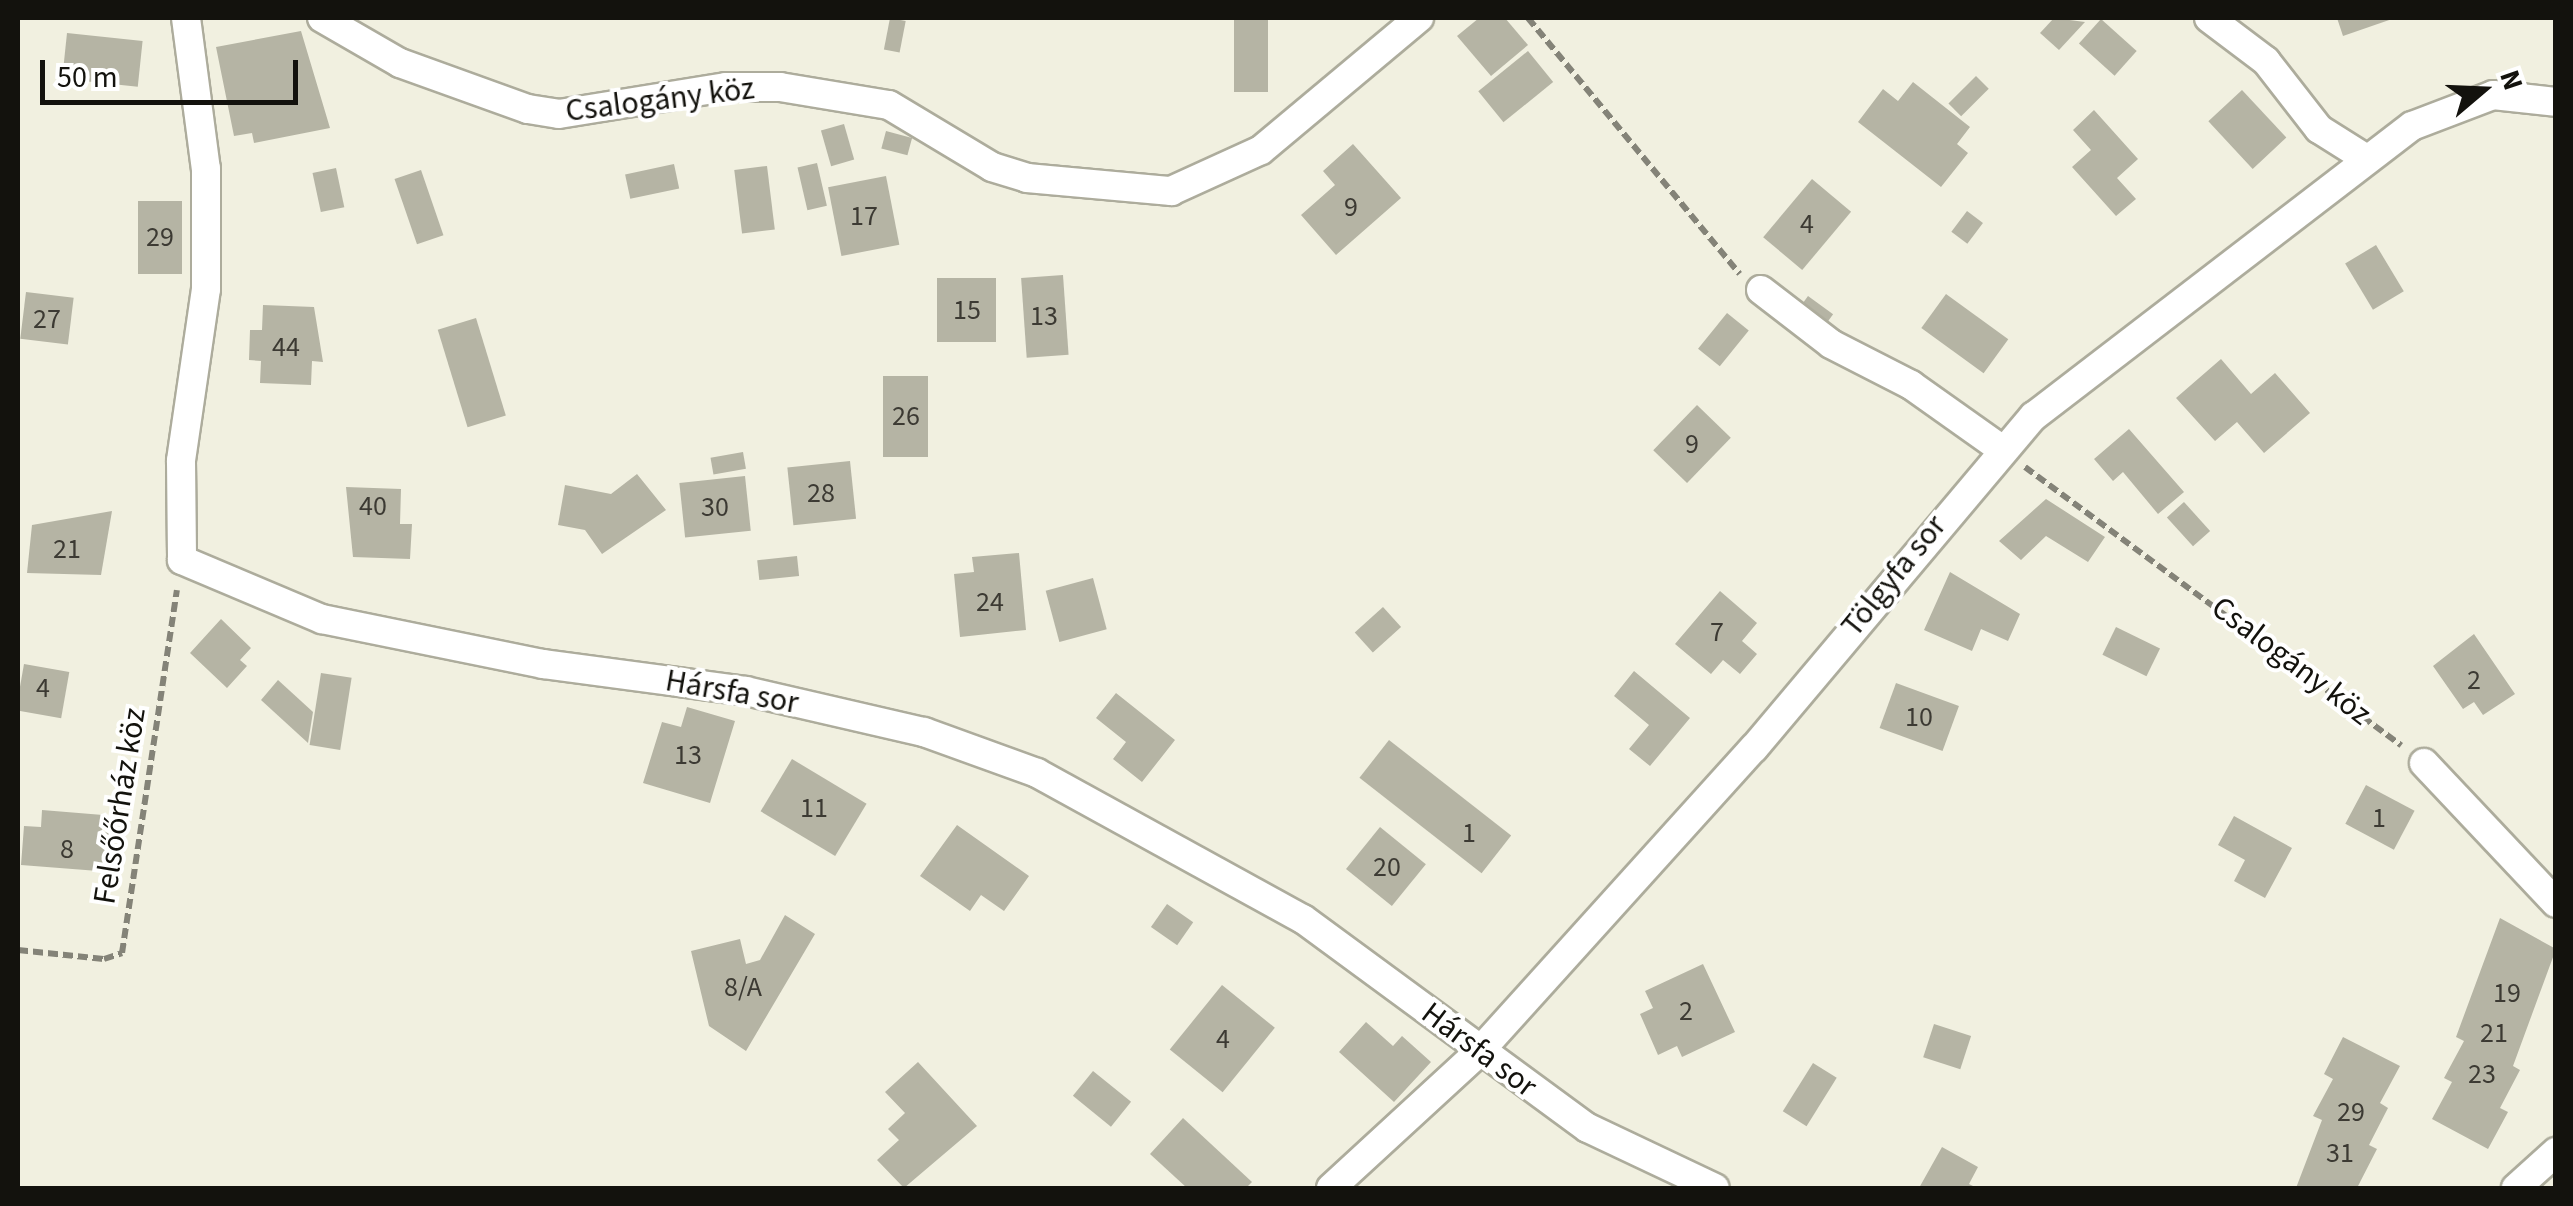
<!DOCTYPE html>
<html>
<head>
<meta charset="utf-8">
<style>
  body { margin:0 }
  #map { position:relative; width:2573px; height:1206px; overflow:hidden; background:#f1f0e0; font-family:"Source Sans 3",sans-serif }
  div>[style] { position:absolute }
  .building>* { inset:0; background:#b5b4a4; transform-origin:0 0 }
  .path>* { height:6px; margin-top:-3px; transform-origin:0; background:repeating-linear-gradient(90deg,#848378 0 10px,transparent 0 15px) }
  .roads { filter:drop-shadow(2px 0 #adac9c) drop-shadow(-2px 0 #adac9c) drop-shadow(0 2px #adac9c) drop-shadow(0 -2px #adac9c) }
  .minor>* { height:28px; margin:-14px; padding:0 14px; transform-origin:14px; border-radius:14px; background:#fff }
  span { translate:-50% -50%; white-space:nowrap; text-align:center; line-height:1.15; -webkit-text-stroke:8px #fff; paint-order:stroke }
  .number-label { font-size:28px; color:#3c3a33 }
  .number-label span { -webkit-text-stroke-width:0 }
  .street-label { font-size:32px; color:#13120d }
  .frame { position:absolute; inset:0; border:20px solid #13120d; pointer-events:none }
  .north { position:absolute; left:2433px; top:40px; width:100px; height:100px; -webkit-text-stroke:8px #fff; paint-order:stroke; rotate:71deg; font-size:28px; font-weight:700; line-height:40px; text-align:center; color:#13120d }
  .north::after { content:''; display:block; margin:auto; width:35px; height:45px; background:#13120d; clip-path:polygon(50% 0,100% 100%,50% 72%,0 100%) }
  .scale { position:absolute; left:40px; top:60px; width:258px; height:45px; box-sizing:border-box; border:5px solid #13120d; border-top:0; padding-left:12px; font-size:30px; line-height:35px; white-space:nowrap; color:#13120d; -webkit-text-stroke:8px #fff; paint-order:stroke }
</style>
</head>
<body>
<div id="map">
  <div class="building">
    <i style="left:890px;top:18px;width:16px;height:32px;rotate:11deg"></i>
    <i style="left:1234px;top:18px;width:34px;height:74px"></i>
    <i style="clip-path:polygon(1479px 18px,1505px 18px,1528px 45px,1491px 76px,1457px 36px)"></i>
    <i style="clip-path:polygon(2054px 18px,2085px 22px,2059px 50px,2040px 33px)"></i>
    <i style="clip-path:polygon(2337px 18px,2395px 18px,2343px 36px)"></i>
    <i style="left:2101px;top:19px;width:48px;height:33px;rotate:42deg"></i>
    <i style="clip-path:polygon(301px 31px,330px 128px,254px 143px,252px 133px,234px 136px,216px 47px)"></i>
    <i style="left:67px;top:33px;width:76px;height:46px;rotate:6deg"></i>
    <i style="left:1528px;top:51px;width:40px;height:64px;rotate:51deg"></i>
    <i style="left:1976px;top:76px;width:18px;height:39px;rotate:45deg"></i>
    <i style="clip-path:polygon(1913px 82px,1970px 127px,1957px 144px,1968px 153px,1941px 187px,1858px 122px,1883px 89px,1898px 101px)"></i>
    <i style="left:2242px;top:90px;width:65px;height:46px;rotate:47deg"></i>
    <i style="clip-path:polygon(2094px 110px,2138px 159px,2117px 178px,2136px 199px,2116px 216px,2072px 167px,2091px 150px,2073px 130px)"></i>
    <i style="left:844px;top:124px;width:37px;height:24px;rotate:74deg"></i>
    <i style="left:886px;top:131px;width:27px;height:18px;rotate:15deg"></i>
    <i style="clip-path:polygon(1353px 144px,1401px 198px,1336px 255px,1301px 215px,1335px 185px,1323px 171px)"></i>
    <i style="left:817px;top:163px;width:44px;height:20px;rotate:77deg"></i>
    <i style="left:674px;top:164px;width:25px;height:50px;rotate:78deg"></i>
    <i style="left:767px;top:166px;width:64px;height:33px;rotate:83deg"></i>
    <i style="left:336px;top:168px;width:40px;height:24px;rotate:78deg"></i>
    <i style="left:421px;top:170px;width:69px;height:28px;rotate:71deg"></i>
    <i style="left:886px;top:176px;width:70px;height:59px;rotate:79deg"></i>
    <i style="left:1812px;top:179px;width:51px;height:76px;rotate:40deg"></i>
    <i style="left:138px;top:201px;width:44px;height:73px"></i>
    <i style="left:1967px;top:211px;width:20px;height:26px;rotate:37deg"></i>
    <i style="left:2376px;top:245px;width:54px;height:36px;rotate:59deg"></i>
    <i style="left:1063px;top:275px;width:80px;height:42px;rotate:86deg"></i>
    <i style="left:937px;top:278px;width:59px;height:64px"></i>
    <i style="left:26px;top:292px;width:48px;height:47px;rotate:7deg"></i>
    <i style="left:1946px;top:294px;width:77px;height:42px;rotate:36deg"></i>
    <i style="left:1808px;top:296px;width:31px;height:16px;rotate:36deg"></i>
    <i style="clip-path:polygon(263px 305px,314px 307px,323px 362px,312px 361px,311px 385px,260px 383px,261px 361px,249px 360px,250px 330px,262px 330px)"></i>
    <i style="left:1727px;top:313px;width:28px;height:46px;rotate:39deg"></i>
    <i style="left:476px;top:318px;width:102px;height:40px;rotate:73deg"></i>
    <i style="clip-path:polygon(2221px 359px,2251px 394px,2275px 373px,2310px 413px,2264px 453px,2237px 422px,2215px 441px,2176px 398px)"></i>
    <i style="left:883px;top:376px;width:45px;height:81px"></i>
    <i style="left:1697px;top:405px;width:47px;height:63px;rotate:44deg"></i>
    <i style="clip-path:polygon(2129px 429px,2184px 492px,2158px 514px,2123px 472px,2113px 481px,2094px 459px)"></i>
    <i style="left:743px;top:452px;width:17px;height:33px;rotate:80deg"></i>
    <i style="left:850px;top:461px;width:58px;height:63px;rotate:84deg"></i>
    <i style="clip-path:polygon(637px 474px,666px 510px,602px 554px,585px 530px,558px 525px,565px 485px,611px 494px)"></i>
    <i style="left:745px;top:476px;width:55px;height:66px;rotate:84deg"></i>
    <i style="clip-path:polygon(346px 487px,401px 489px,400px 524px,412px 524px,410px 559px,353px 557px)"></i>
    <i style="clip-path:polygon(2046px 499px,2105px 537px,2088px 562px,2046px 536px,2021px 560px,1999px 541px)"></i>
    <i style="left:2184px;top:502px;width:39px;height:23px;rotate:48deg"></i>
    <i style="clip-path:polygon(112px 511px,101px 575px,27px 573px,32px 525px)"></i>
    <i style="clip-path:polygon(1019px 553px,1026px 630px,960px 637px,954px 574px,974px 572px,972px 557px)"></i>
    <i style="left:797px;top:556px;width:20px;height:40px;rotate:84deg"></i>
    <i style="clip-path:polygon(1950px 572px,2020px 614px,2008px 641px,1981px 629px,1972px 651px,1924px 630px)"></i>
    <i style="left:1093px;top:578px;width:53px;height:49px;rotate:75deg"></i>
    <i style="clip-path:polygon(1720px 591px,1757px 623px,1742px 641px,1757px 654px,1740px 674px,1723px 660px,1711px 674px,1675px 644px)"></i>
    <i style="left:1383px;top:607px;width:27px;height:38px;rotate:48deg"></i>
    <i style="clip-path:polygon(221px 619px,251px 648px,240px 660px,247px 666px,227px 688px,190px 653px)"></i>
    <i style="left:2116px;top:627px;width:49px;height:31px;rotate:26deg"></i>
    <i style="clip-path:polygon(2474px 634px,2515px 694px,2483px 715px,2474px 702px,2463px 709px,2433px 666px)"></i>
    <i style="left:24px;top:664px;width:46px;height:47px;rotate:10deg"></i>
    <i style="clip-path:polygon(1634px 671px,1690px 718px,1650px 766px,1629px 749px,1649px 725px,1614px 696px)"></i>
    <i style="left:321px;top:673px;width:31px;height:73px;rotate:9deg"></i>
    <i style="clip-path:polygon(278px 680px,313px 712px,308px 743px,261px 700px)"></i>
    <i style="left:1896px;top:683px;width:67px;height:48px;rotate:20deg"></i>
    <i style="clip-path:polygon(1116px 693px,1175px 740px,1142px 782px,1113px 759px,1126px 742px,1096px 718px)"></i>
    <i style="clip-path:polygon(687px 707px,735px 721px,710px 803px,643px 783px,662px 722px,681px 727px)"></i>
    <i style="left:1389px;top:740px;width:155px;height:48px;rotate:38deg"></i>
    <i style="left:792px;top:759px;width:87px;height:61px;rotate:31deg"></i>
    <i style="left:2366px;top:785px;width:55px;height:44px;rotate:28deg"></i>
    <i style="clip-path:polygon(42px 810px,103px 815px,102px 832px,113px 833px,111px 872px,21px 865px,24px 826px,41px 827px)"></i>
    <i style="clip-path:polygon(2234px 816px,2292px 848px,2265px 898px,2234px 881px,2245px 860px,2218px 845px)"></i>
    <i style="clip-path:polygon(957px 825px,1029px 876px,1004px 911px,981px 895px,970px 911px,920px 876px)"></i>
    <i style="left:1380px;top:827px;width:59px;height:54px;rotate:39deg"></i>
    <i style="left:1167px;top:904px;width:32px;height:28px;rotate:35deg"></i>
    <i style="clip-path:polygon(785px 915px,815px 934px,746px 1051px,709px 1026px,691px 951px,740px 939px,746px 964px,760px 960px)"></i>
    <i style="clip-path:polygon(2500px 918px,2556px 949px,2513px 1066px,2520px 1070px,2500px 1108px,2508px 1112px,2488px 1149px,2432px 1119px,2452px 1082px,2444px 1078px,2464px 1041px,2456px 1037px)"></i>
    <i style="clip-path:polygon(1703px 964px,1735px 1032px,1682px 1057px,1677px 1046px,1658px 1055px,1640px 1014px,1653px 1008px,1645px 991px)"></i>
    <i style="left:1222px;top:985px;width:68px;height:83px;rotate:39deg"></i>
    <i style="clip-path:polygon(1366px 1022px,1393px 1046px,1402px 1036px,1431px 1062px,1394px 1102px,1339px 1052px)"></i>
    <i style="left:1934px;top:1024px;width:39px;height:35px;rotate:18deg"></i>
    <i style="clip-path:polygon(2343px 1037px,2400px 1066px,2380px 1103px,2388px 1108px,2369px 1145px,2377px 1149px,2357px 1188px,2296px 1188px,2322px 1120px,2313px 1116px,2333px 1079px,2324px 1074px)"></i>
    <i style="clip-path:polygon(918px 1062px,977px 1126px,904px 1188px,877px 1160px,899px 1140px,888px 1129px,905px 1113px,885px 1092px)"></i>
    <i style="left:1813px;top:1063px;width:28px;height:57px;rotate:32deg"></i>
    <i style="left:1093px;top:1071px;width:49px;height:32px;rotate:39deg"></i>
    <i style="clip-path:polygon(1183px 1118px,1252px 1182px,1246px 1188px,1187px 1188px,1150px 1154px)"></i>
    <i style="clip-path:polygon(1942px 1147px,1978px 1167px,1969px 1184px,1977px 1188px,1919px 1188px)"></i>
  </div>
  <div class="path">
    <i style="left:1528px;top:18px;width:332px;rotate:50.4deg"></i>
    <i style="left:2025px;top:467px;width:468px;rotate:36.5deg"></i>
    <i style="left:18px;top:950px;width:86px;rotate:6deg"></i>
    <i style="left:104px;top:959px;width:19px;rotate:-18deg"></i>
    <i style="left:122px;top:953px;width:367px;rotate:-81.4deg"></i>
  </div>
  <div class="roads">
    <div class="minor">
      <i style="left:186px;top:18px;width:152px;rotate:82.5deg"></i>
      <i style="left:206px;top:169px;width:120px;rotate:90deg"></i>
      <i style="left:206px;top:289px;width:174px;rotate:98.3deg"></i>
      <i style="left:181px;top:461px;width:99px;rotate:89.4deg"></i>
      <i style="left:182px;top:560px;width:152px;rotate:22.9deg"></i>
      <i style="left:322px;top:619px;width:226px;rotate:11.5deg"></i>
      <i style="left:543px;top:664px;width:205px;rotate:7.6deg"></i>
      <i style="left:746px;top:691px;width:183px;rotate:13deg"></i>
      <i style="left:924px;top:732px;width:120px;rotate:19.9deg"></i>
      <i style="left:1037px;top:773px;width:303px;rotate:28.8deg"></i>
      <i style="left:1303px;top:919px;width:353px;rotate:36.3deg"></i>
      <i style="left:1588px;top:1128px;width:140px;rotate:25.3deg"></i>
      <i style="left:322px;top:18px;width:90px;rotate:30deg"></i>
      <i style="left:400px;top:63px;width:136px;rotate:19.8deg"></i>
      <i style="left:528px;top:109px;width:31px;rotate:9deg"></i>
      <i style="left:559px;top:114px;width:169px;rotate:-9.2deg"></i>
      <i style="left:726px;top:87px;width:54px"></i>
      <i style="left:780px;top:87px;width:110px;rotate:9.4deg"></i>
      <i style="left:889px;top:105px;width:120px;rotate:31deg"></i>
      <i style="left:992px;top:167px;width:37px;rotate:17deg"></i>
      <i style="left:1027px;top:178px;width:145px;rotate:5.2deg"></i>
      <i style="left:1171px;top:191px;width:99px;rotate:-24.5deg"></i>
      <i style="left:1261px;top:150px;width:206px;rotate:-39.9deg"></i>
      <i style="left:2209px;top:18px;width:71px;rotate:37deg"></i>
      <i style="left:2266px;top:61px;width:86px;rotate:52.1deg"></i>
      <i style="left:2319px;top:129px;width:54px;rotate:32.2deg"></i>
      <i style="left:1761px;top:290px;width:88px;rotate:37.6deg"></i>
      <i style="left:1831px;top:344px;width:90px;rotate:27.1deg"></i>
      <i style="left:1911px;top:385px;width:109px;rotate:35.3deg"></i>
      <i style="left:2424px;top:763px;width:192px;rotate:46.7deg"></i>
      <i style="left:1331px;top:1188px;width:200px;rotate:-42.6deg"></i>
      <i style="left:1478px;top:1053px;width:411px;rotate:-47.9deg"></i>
      <i style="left:1754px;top:748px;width:434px;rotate:-49.9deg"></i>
      <i style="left:2034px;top:416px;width:476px;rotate:-37.5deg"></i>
      <i style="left:2412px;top:126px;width:87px;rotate:-20.9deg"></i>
      <i style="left:2493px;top:95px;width:63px;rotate:6.3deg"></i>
      <i style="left:2516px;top:1188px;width:54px;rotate:-42deg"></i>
    </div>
  </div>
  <div class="number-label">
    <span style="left:1351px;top:207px">9</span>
    <span style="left:864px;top:216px">17</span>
    <span style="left:1807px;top:224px">4</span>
    <span style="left:160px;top:237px">29</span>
    <span style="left:967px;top:310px">15</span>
    <span style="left:1044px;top:316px">13</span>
    <span style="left:47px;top:319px">27</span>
    <span style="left:286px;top:347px">44</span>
    <span style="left:906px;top:416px">26</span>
    <span style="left:1692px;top:444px">9</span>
    <span style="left:821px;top:493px">28</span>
    <span style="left:373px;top:506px">40</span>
    <span style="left:715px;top:507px">30</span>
    <span style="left:67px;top:549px">21</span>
    <span style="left:990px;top:602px">24</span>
    <span style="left:1717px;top:632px">7</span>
    <span style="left:2474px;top:680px">2</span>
    <span style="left:43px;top:688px">4</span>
    <span style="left:1919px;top:717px">10</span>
    <span style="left:688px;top:755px">13</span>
    <span style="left:814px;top:808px">11</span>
    <span style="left:2379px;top:818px">1</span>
    <span style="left:1469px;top:833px">1</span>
    <span style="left:67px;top:849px">8</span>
    <span style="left:1387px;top:867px">20</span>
    <span style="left:743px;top:987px">8/A</span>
    <span style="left:2507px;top:993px">19</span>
    <span style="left:1686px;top:1011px">2</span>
    <span style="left:2494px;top:1033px">21</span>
    <span style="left:1223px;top:1039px">4</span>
    <span style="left:2482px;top:1074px">23</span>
    <span style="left:2351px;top:1112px">29</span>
    <span style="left:2340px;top:1153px">31</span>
  </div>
  <div class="street-label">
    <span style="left:660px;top:100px;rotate:-7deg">Csalogány köz</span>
    <span style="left:1894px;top:576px;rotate:-51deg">Tölgyfa sor</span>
    <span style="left:2291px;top:661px;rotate:37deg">Csalogány köz</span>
    <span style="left:732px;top:692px;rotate:10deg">Hársfa sor</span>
    <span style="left:120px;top:806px;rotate:-81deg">Felsőőrház köz</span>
    <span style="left:1479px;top:1050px;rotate:37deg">Hársfa sor</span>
  </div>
  <div class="frame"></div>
  <div class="north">N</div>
  <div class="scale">50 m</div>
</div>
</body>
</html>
